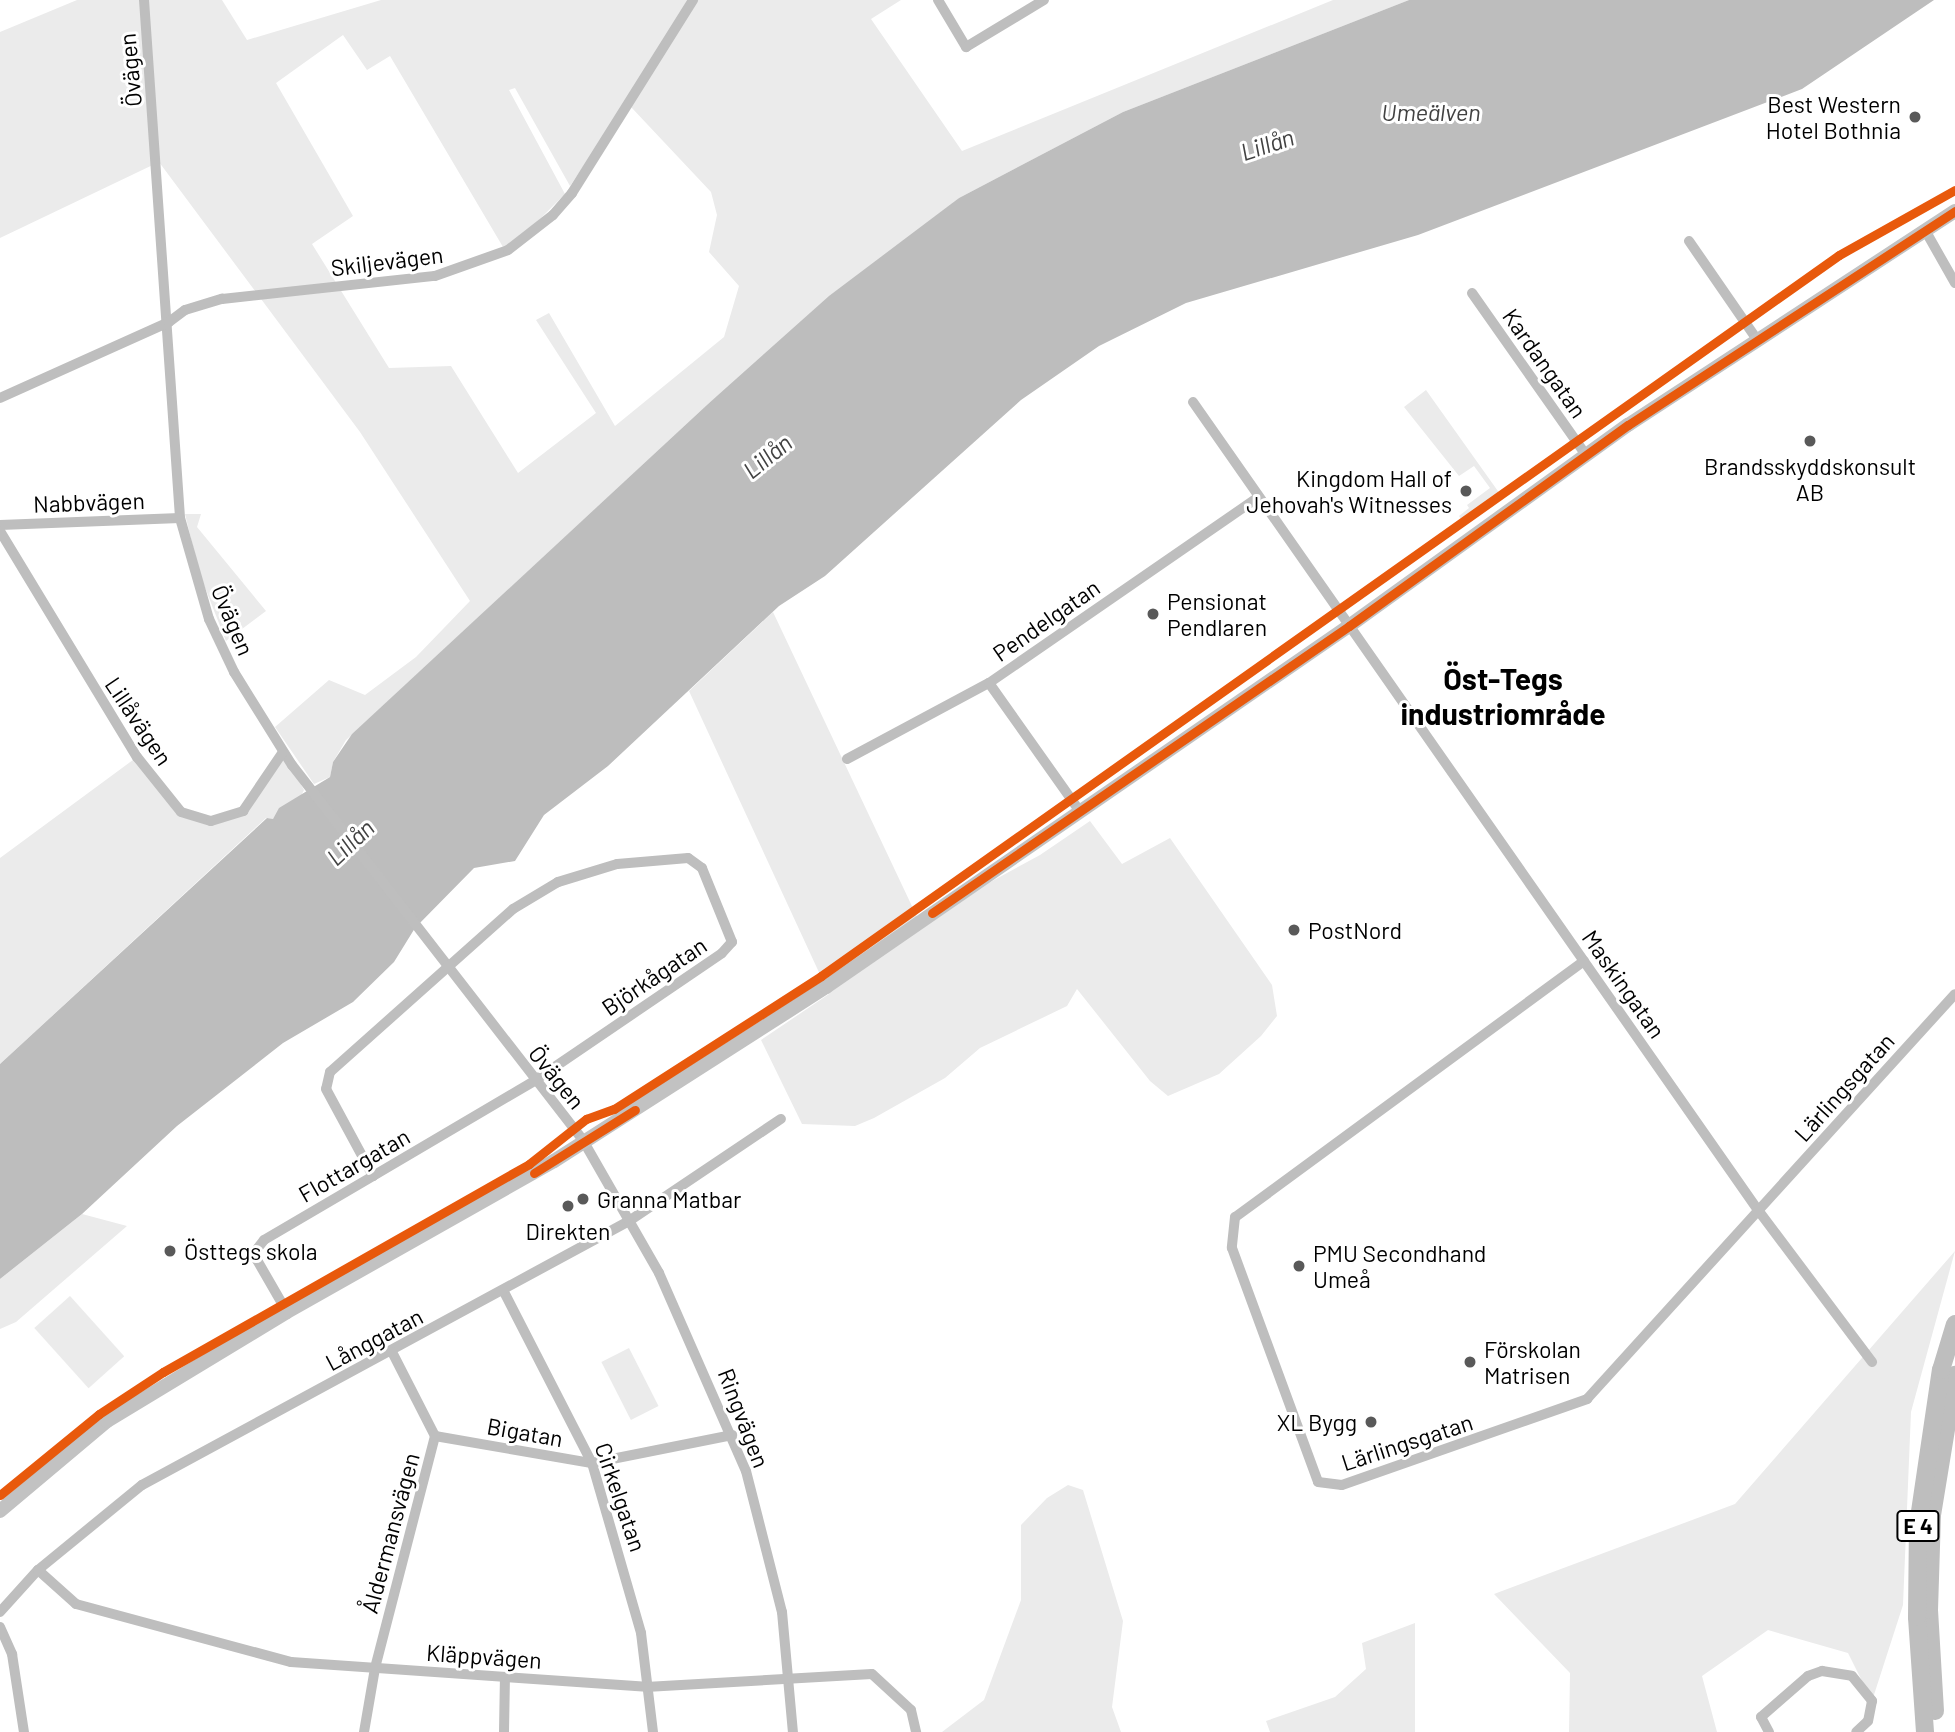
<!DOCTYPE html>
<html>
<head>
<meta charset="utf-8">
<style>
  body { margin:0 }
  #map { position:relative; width:1955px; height:1732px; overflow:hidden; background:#fff; font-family:Barlow,sans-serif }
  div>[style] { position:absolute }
  .green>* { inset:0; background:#ebebeb; transform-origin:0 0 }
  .water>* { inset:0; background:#bdbdbd }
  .street>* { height:10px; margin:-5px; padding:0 5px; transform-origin:5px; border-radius:5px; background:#bebebe }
  .secondary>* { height:14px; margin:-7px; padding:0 7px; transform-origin:7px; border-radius:7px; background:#c2c2c2 }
  .highway>* { height:18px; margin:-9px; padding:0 9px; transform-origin:9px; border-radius:9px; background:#bebebe }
  .cycleway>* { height:9px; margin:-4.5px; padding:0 4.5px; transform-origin:4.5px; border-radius:4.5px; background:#e8590c }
  .dots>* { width:19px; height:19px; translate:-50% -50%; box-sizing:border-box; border:4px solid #fff; border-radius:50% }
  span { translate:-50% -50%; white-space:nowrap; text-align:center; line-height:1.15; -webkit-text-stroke:6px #fff; paint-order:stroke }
  .shield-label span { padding:2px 5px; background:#fff; border:2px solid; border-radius:5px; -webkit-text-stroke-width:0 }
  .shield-label { font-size:21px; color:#000; font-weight:700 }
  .street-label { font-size:23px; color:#000 }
  .poi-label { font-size:23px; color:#000 }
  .right { translate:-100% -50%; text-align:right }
  .left { translate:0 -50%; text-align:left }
  .water-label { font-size:24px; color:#424242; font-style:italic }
  .district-label { font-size:30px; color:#000; font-weight:700 }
</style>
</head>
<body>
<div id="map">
  <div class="green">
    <i style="clip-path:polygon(evenodd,77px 0,222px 0,247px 40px,381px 0,901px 0,871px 19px,962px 151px,1333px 0,1409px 0,1123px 112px,959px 198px,708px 404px,346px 740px,333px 762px,330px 777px,314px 784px,275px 727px,329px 680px,365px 695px,416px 657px,470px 601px,360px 432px,159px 162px,0 238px,0 32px,77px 0,343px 35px,367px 70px,390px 56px,503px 247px,526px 233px,565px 194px,509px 90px,515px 88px,570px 186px,634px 91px,631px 107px,711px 192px,717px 215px,709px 252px,739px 286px,724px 337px,615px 426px,549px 313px,536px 320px,596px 413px,518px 473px,451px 366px,389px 368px,312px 244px,353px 216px,276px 83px,343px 35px)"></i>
    <i style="clip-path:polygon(1426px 390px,1500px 494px,1462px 521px,1459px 516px,1469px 508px,1467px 505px,1490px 488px,1474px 466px,1459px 476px,1404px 407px)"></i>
    <i style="clip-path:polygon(185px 514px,201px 514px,197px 527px,266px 611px,226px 641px,200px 575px)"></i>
    <i style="clip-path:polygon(773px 612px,919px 921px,1040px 855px,1090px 821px,1122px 864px,1170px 838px,1272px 985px,1277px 1016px,1261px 1036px,1219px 1074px,1168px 1096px,1150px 1081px,1077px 989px,1067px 1006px,980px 1048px,945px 1078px,874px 1118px,855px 1126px,802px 1124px,761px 1040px,829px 994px,689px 691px)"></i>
    <i style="clip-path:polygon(283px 752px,304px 790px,300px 798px,273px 819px,266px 818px,0 1064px,0 858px,137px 757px,181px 812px,211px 821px,243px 811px)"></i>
    <i style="clip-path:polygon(82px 1214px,127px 1226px,16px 1322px,0 1329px,0 1279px)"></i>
    <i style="clip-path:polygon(1955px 1251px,1911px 1412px,1903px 1605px,1872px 1701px,1848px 1653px,1768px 1630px,1702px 1676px,1717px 1732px,1569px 1732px,1570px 1673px,1494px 1594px,1735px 1504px)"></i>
    <i style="left:70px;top:1296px;width:81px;height:48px;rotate:48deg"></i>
    <i style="left:629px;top:1348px;width:65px;height:31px;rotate:63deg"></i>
    <i style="clip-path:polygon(1068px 1485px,1083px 1490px,1123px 1621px,1112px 1707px,1121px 1732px,942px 1732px,984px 1700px,1021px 1600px,1021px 1525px,1047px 1498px)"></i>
    <i style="clip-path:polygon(1415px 1623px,1415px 1732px,1270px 1732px,1266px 1721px,1335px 1697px,1366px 1669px,1362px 1643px)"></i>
  </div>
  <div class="water">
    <i style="clip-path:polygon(1409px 0,1934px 0,1802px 89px,1418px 235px,1186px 303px,1099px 346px,1021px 400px,825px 576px,779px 606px,608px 766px,544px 815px,515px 861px,474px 868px,415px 928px,394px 962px,353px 1002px,283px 1043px,177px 1126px,82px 1214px,0 1279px,0 1064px,267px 818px,273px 819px,279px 808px,330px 777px,333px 762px,352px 734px,708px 404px,829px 296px,959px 198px,1123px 112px)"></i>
  </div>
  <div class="street">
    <i style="left:144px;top:0;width:519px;rotate:86.02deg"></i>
    <i style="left:180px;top:518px;width:105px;rotate:74deg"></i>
    <i style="left:209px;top:619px;width:59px;rotate:64.7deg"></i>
    <i style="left:234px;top:672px;width:110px;rotate:58.1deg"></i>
    <i style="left:292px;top:765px;width:477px;rotate:52.2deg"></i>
    <i style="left:584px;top:1142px;width:151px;rotate:60.2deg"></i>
    <i style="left:659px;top:1273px;width:216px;rotate:66.3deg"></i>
    <i style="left:746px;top:1471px;width:146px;rotate:75.7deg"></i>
    <i style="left:782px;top:1612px;width:121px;rotate:84.8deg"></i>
    <i style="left:938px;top:0;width:55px;rotate:59.2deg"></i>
    <i style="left:966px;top:47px;width:91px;rotate:-31.1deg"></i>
    <i style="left:1925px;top:230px;width:61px;rotate:60.5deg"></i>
    <i style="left:1689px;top:241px;width:118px;rotate:55.4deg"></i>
    <i style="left:1472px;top:293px;width:198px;rotate:54.9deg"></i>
    <i style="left:0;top:398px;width:185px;rotate:-24.2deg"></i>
    <i style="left:169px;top:322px;width:20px;rotate:-37deg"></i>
    <i style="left:185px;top:310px;width:39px;rotate:-17deg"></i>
    <i style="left:222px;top:299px;width:214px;rotate:-6.2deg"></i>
    <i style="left:435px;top:276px;width:77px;rotate:-19.6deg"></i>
    <i style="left:508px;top:250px;width:57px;rotate:-37.9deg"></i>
    <i style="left:553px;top:215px;width:29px;rotate:-49deg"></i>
    <i style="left:572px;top:193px;width:228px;rotate:-57.9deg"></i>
    <i style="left:1193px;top:402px;width:986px;rotate:55.04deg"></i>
    <i style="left:1758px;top:1210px;width:190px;rotate:53.1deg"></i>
    <i style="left:0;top:525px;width:180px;rotate:-2.2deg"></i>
    <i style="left:0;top:531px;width:264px;rotate:58.8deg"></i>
    <i style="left:137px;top:757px;width:70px;rotate:51.3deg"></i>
    <i style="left:181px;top:812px;width:31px;rotate:17deg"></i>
    <i style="left:211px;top:821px;width:34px;rotate:-17deg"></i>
    <i style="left:243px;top:811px;width:71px;rotate:-55.9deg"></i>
    <i style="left:989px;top:683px;width:156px;rotate:54.7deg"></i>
    <i style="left:847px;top:759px;width:161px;rotate:-28.2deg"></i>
    <i style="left:989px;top:683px;width:326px;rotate:-34.6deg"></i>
    <i style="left:1584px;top:961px;width:433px;rotate:143.7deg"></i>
    <i style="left:1235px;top:1217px;width:31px;rotate:96deg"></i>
    <i style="left:1232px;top:1248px;width:249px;rotate:69.8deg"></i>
    <i style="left:1318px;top:1482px;width:24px;rotate:7deg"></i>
    <i style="left:1342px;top:1485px;width:260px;rotate:-19.3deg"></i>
    <i style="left:1587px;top:1399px;width:547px;rotate:-47.74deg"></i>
    <i style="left:503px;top:1290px;width:195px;rotate:62.8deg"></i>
    <i style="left:592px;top:1463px;width:177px;rotate:73.9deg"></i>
    <i style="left:641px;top:1633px;width:100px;rotate:83.1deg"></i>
    <i style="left:287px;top:1312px;width:60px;rotate:-120deg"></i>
    <i style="left:257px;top:1260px;width:11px;rotate:-90deg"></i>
    <i style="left:257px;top:1249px;width:11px;rotate:-52deg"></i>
    <i style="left:264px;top:1240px;width:126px;rotate:-30.4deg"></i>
    <i style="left:373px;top:1176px;width:187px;rotate:-30.5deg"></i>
    <i style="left:534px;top:1081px;width:227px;rotate:-34.2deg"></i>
    <i style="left:722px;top:953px;width:15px;rotate:-48deg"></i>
    <i style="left:732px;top:942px;width:80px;rotate:-112.1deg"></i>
    <i style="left:702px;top:868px;width:17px;rotate:-144deg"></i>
    <i style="left:688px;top:858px;width:71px;rotate:175.2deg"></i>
    <i style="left:617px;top:864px;width:62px;rotate:163deg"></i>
    <i style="left:558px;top:882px;width:52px;rotate:149deg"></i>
    <i style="left:513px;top:909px;width:245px;rotate:138.3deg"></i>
    <i style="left:330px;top:1072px;width:17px;rotate:103deg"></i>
    <i style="left:326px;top:1089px;width:99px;rotate:61.6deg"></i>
    <i style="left:435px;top:1436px;width:159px;rotate:9.8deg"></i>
    <i style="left:592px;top:1463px;width:143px;rotate:-11.3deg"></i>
    <i style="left:38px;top:1570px;width:51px;rotate:41.8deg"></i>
    <i style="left:76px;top:1604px;width:223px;rotate:15.1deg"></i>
    <i style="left:291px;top:1662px;width:356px;rotate:4deg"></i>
    <i style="left:646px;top:1687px;width:226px;rotate:-3.3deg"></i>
    <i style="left:872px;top:1674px;width:53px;rotate:42.7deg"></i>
    <i style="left:911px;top:1710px;width:23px;rotate:77deg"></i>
    <i style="left:0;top:1612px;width:57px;rotate:-47.9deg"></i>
    <i style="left:38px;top:1570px;width:134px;rotate:-39.3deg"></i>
    <i style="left:142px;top:1485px;width:554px;rotate:-28.46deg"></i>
    <i style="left:629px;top:1221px;width:183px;rotate:-33.9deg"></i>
    <i style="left:0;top:1627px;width:30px;rotate:66deg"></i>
    <i style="left:12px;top:1654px;width:79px;rotate:81.3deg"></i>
    <i style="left:364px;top:1732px;width:65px;rotate:-80.2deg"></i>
    <i style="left:375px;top:1668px;width:240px;rotate:-75.5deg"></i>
    <i style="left:435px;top:1436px;width:94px;rotate:-117.1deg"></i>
    <i style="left:504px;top:1732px;width:55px;rotate:-89deg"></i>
    <i style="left:1769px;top:1732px;width:17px;rotate:-118deg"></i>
    <i style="left:1761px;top:1717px;width:62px;rotate:-41.1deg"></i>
    <i style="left:1808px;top:1676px;width:15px;rotate:-20deg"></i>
    <i style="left:1822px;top:1671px;width:30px;rotate:9deg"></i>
    <i style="left:1852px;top:1676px;width:32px;rotate:51deg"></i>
    <i style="left:1872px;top:1701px;width:20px;rotate:101deg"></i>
    <i style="left:1868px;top:1721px;width:16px;rotate:137deg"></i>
  </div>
  <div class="secondary">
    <i style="left:0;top:1511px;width:140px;rotate:-40.1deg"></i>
    <i style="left:107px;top:1421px;width:210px;rotate:-31.2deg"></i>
    <i style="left:287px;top:1312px;width:307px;rotate:-29.5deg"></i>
    <i style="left:554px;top:1161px;width:323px;rotate:-32.6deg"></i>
    <i style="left:826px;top:987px;width:635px;rotate:-34.62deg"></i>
    <i style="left:1349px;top:626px;width:344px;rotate:-35.8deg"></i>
    <i style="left:1628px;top:425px;width:391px;rotate:-33.2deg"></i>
  </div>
  <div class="highway">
    <i style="left:1935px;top:1711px;width:101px;rotate:-93.4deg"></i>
    <i style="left:1929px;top:1610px;width:95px;rotate:-88.2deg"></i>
    <i style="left:1932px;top:1515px;width:142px;rotate:-80.7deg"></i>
    <i style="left:1925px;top:1732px;width:115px;rotate:-94deg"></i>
    <i style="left:1917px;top:1617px;width:92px;rotate:-89.4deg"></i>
    <i style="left:1918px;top:1525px;width:157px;rotate:-81.6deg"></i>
    <i style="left:1941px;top:1370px;width:48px;rotate:-73.1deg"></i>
  </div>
  <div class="cycleway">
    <i style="left:932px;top:913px;width:506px;rotate:-34.54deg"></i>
    <i style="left:1349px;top:626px;width:344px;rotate:-35.8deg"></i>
    <i style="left:1628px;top:425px;width:391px;rotate:-33.2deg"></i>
    <i style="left:534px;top:1173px;width:119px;rotate:-32deg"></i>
    <i style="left:0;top:1495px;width:128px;rotate:-39.3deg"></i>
    <i style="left:99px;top:1414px;width:77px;rotate:-33.3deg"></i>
    <i style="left:163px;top:1372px;width:421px;rotate:-29.6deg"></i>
    <i style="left:529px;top:1164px;width:73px;rotate:-38.3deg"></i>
    <i style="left:586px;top:1119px;width:30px;rotate:-20deg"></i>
    <i style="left:614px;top:1109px;width:246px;rotate:-32.7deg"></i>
    <i style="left:821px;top:976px;width:1247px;rotate:-35.31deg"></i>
    <i style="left:1839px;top:255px;width:133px;rotate:-29.3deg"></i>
  </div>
  <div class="dots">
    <i style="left:1915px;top:117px;background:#595959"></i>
    <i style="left:1810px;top:441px;background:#595959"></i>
    <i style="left:1466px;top:491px;background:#595959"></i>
    <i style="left:1153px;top:614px;background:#595959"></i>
    <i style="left:1294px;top:930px;background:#595959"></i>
    <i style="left:583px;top:1199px;background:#595959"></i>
    <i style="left:568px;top:1206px;background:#595959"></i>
    <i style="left:170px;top:1251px;background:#595959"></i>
    <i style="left:1299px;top:1266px;background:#595959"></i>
    <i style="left:1470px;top:1362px;background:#595959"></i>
    <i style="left:1371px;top:1422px;background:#595959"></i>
  </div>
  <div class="shield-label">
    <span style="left:1918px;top:1526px">E 4</span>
  </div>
  <div class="street-label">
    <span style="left:130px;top:70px;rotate:-95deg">Övägen</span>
    <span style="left:387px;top:261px;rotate:-7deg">Skiljevägen</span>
    <span style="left:1545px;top:363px;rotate:55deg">Kardangatan</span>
    <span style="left:89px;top:502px;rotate:-2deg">Nabbvägen</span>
    <span style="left:233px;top:620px;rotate:67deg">Övägen</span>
    <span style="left:1046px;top:620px;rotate:-35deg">Pendelgatan</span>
    <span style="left:139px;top:721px;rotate:56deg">Lillåvägen</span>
    <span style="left:654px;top:976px;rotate:-34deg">Björkågatan</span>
    <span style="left:1624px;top:984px;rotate:55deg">Maskingatan</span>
    <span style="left:557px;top:1077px;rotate:51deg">Övägen</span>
    <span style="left:1844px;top:1087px;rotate:-48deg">Lärlingsgatan</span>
    <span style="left:354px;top:1165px;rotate:-30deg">Flottargatan</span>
    <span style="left:374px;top:1339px;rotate:-28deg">Långgatan</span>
    <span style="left:744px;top:1418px;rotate:69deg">Ringvägen</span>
    <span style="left:525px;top:1432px;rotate:10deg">Bigatan</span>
    <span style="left:1407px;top:1442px;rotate:-18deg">Lärlingsgatan</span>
    <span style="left:621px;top:1497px;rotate:71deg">Cirkelgatan</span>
    <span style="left:390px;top:1533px;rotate:-75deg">Åldermansvägen</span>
    <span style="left:484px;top:1656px;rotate:4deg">Kläppvägen</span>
  </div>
  <div class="poi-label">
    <span class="right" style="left:1901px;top:117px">Best Western<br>Hotel Bothnia</span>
    <span style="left:1810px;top:479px">Brandsskyddskonsult<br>AB</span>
    <span class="right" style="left:1452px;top:491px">Kingdom Hall of<br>Jehovah's Witnesses</span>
    <span class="left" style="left:1167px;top:614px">Pensionat<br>Pendlaren</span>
    <span class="left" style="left:1308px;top:930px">PostNord</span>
    <span class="left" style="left:597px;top:1199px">Granna Matbar</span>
    <span style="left:568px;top:1231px">Direkten</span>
    <span class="left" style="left:184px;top:1251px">Östtegs skola</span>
    <span class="left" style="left:1313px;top:1266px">PMU Secondhand<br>Umeå</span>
    <span class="left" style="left:1484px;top:1362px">Förskolan<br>Matrisen</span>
    <span class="right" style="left:1357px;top:1422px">XL Bygg</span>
  </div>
  <div class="water-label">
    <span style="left:1431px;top:112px">Umeälven</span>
    <span style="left:1267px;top:144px;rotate:-18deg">Lillån</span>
    <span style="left:767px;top:456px;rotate:-39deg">Lillån</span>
    <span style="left:350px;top:842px;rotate:-43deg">Lillån</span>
  </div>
  <div class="district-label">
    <span style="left:1503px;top:695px">Öst-Tegs<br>industriområde</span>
  </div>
</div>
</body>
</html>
